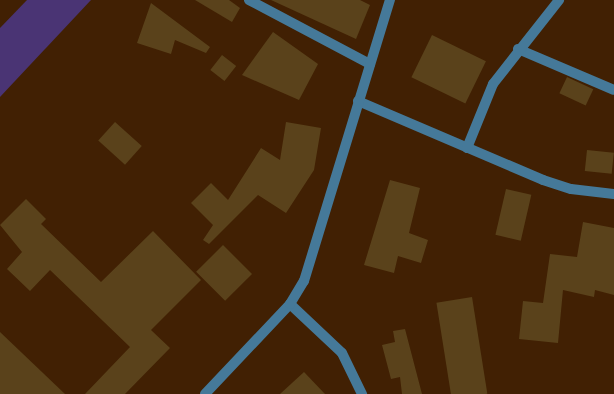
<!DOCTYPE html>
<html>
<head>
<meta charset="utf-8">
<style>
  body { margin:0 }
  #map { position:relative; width:614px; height:394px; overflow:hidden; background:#412003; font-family:"Open Sans",sans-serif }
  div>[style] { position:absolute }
  .water>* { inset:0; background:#4a3474 }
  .building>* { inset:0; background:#5a421b; transform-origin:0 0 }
  .service>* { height:10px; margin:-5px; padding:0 5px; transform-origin:5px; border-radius:5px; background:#457999 }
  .minor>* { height:10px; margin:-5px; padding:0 5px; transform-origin:5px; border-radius:5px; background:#457999 }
  .tertiary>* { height:10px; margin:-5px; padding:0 5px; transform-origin:5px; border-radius:5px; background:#457999 }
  span { translate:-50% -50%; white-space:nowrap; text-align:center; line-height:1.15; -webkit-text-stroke:4.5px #412003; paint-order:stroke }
</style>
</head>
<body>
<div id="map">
  <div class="water">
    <i style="clip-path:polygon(27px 0,91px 0,0 97px,0 28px)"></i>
  </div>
  <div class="building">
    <i style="clip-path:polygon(195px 0,229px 0,240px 8px,232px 22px)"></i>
    <i style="clip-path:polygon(271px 0,360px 0,370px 5px,356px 39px)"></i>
    <i style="clip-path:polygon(151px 3px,210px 47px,206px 53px,175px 40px,171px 54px,137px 43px)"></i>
    <i style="clip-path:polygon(273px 32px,318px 64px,299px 100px,242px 75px)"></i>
    <i style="left:432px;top:35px;width:60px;height:47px;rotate:26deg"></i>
    <i style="left:222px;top:55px;width:18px;height:19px;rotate:38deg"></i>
    <i style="left:567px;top:77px;width:29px;height:18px;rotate:25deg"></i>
    <i style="left:115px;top:122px;width:36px;height:25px;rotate:42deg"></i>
    <i style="clip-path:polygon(286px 122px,321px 128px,314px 170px,286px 213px,258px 195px,209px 244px,203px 240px,213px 225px,191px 203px,211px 183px,228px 200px,261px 148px,280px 160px)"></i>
    <i style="left:587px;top:150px;width:27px;height:21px;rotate:6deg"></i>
    <i style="clip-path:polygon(390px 180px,420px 188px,409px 233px,428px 240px,421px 263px,398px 256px,394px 273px,364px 265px)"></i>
    <i style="left:506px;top:189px;width:26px;height:47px;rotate:13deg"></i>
    <i style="clip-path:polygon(26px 199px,46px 219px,41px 224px,101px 282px,153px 231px,201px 280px,151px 330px,170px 348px,125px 394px,85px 394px,130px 347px,50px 270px,30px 291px,7px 269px,22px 252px,0 225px)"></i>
    <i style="clip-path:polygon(583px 222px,614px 228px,614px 295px,595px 290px,594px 297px,563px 290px,558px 343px,519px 339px,523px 301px,543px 303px,550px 254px,577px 257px)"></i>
    <i style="left:223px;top:245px;width:41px;height:38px;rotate:45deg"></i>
    <i style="left:472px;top:297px;width:98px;height:36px;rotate:81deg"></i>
    <i style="clip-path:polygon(405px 329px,422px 394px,402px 394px,400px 377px,391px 379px,382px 345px,395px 342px,393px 331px)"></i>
    <i style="clip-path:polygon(0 332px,65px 394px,0 394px)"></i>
    <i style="clip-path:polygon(304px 372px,325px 394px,280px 394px)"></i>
  </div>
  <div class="service">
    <i style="left:518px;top:49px;width:104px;rotate:23.1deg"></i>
  </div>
  <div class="minor">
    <i style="left:249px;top:0;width:137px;rotate:27.9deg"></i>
    <i style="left:358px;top:101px;width:201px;rotate:23.1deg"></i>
    <i style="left:543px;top:180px;width:29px;rotate:18deg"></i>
    <i style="left:571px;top:189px;width:43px;rotate:6.6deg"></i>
    <i style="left:467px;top:148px;width:69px;rotate:-67.9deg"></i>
    <i style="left:493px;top:84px;width:107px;rotate:-51.8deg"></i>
    <i style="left:290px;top:304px;width:71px;rotate:43.3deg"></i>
    <i style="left:342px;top:353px;width:46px;rotate:64deg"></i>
  </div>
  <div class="tertiary">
    <i style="left:205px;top:394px;width:124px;rotate:-46.6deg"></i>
    <i style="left:290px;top:304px;width:27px;rotate:-59deg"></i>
    <i style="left:304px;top:281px;width:294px;rotate:-73deg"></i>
  </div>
</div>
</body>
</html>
